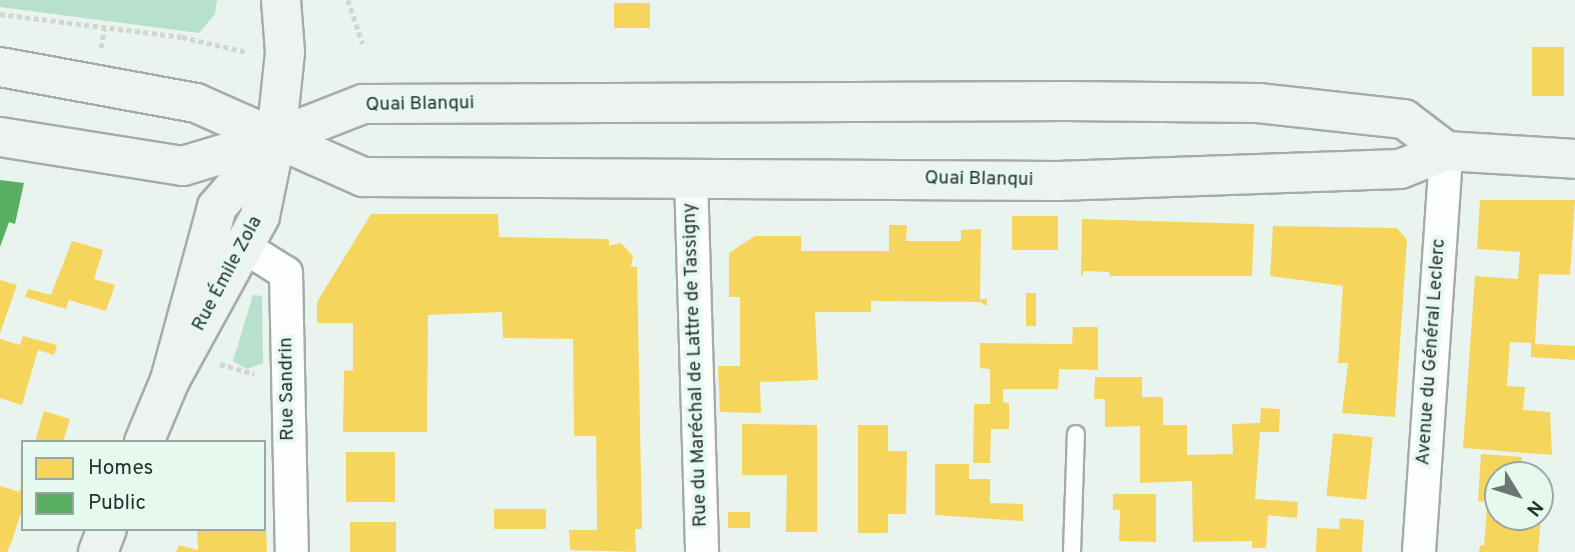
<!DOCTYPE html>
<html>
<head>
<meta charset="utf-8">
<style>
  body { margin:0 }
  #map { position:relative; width:1575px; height:552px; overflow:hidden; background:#eaf4ef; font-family:Overpass,sans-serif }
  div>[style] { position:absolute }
  .green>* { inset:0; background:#b7e0cd }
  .homes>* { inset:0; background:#f6d55c; transform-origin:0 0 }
  .public>* { inset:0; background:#5aae61 }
  .path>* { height:4.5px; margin-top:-2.25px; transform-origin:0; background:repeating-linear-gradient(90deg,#d3d5d4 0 5px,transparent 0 8.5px) }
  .roads { filter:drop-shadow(2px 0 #a4aba8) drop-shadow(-2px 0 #a4aba8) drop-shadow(0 2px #a4aba8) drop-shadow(0 -2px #a4aba8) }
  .lane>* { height:16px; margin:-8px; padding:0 8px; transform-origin:8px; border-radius:8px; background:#fcfdfd }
  .street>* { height:32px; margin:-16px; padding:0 16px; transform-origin:16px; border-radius:16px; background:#fcfdfd }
  .secondary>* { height:38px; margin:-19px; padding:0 19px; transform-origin:19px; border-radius:19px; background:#edf3f1 }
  span { translate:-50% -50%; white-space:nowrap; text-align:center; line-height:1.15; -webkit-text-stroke:7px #e5f9ef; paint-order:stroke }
  .street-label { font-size:19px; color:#28302c }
  .legend { position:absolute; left:21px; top:440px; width:245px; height:91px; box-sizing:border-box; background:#e5f9ef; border:2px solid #99a9a1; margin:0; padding:9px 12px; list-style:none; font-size:21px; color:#28302c }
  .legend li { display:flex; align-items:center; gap:14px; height:35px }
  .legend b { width:35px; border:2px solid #99a9a1 }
  .north { position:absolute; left:1484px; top:461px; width:70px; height:70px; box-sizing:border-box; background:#e5f9ef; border:2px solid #99a9a1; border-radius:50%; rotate:128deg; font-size:19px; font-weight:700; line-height:28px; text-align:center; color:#28302c }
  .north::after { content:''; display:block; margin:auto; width:24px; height:32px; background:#6c7570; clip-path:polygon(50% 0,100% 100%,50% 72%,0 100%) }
</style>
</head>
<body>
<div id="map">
  <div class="green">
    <i style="clip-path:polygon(0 0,217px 0,215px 14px,199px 33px,0 7px)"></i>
    <i style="clip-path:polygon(253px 295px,262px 296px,263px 363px,247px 369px,233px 361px)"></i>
  </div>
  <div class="homes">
    <i style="left:614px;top:3px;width:36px;height:25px"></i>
    <i style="left:1532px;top:47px;width:32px;height:49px"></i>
    <i style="clip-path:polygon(1480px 200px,1575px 200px,1570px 275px,1539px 274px,1535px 344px,1575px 346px,1575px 360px,1531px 357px,1531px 343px,1510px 342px,1507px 386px,1525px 387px,1523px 410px,1550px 412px,1552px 455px,1463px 448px,1475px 276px,1518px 279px,1520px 252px,1477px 249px)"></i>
    <i style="clip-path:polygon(371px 214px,498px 214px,499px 237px,609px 239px,609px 246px,621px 243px,633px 256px,631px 267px,637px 267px,642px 529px,635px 529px,636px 552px,570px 550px,569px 530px,597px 530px,596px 436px,574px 436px,573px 339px,503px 338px,502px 312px,428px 315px,427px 432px,343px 432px,344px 371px,353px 370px,353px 323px,317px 323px,317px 302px)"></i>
    <i style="left:1012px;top:216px;width:46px;height:34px"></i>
    <i style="clip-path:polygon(1082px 219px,1254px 224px,1252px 276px,1110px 276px,1109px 272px,1084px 271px,1081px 278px)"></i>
    <i style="clip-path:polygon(889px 225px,907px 225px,906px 241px,961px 241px,961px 230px,981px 229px,980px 299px,987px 299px,987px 306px,980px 302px,871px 301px,871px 312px,815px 312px,818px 380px,760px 382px,761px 413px,720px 412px,718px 366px,740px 366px,740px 297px,729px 297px,729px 253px,755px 236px,801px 236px,801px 251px,889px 251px)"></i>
    <i style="clip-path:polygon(1273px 226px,1397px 228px,1407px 240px,1395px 417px,1342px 413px,1348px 363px,1338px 363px,1343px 286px,1270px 276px)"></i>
    <i style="clip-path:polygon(72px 241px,103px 250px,94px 279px,115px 285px,106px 311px,69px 300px,66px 309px,25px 297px,28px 289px,51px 295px)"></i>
    <i style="clip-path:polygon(0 280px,17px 285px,0 333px)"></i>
    <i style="left:1026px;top:293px;width:10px;height:33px"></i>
    <i style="clip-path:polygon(1073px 327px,1098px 327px,1098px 370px,1059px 369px,1058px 389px,1003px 389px,1003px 402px,1009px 403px,1009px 429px,991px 429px,990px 463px,973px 463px,974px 404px,990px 404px,990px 369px,980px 368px,980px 343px,1072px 344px)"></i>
    <i style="clip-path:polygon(23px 336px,57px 345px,54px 355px,38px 350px,22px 405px,0 398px,0 339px,20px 345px)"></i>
    <i style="clip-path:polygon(1095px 377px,1142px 377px,1142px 397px,1163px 397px,1163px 425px,1187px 425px,1187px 455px,1233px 454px,1232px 424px,1260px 423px,1261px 408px,1280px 409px,1279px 432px,1260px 432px,1255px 499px,1298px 502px,1297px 518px,1268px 515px,1266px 548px,1252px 548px,1252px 541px,1193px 542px,1192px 481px,1140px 483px,1140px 426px,1105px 427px,1105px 399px,1094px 399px)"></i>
    <i style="clip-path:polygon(44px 411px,70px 419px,63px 442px,35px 442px)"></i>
    <i style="clip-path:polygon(742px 424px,817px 425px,817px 532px,786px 532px,787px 475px,742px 475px)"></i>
    <i style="clip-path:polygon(858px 425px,888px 425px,888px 451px,907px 451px,906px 514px,888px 514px,888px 533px,858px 533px)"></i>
    <i style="left:1333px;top:433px;width:40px;height:63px;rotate:6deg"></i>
    <i style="left:346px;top:452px;width:49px;height:50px"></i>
    <i style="clip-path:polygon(1481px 454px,1522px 457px,1521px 475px,1498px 475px,1498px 502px,1478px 501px)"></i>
    <i style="clip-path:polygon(935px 464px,969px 464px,969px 479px,990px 479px,990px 503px,1023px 504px,1023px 521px,935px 515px)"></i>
    <i style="clip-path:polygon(23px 483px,23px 506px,12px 541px,7px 552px,0 552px,0 486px,19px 492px)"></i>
    <i style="clip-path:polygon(1113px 494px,1156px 494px,1156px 542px,1119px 541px,1120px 510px,1113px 510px)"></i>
    <i style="clip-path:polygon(1487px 507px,1498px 508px,1498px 517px,1541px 517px,1538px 552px,1479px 552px,1480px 545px,1484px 546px)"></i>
    <i style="left:546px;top:509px;width:20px;height:52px;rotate:90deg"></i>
    <i style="left:728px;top:512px;width:22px;height:16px"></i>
    <i style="clip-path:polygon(1340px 518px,1364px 520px,1362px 552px,1316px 552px,1317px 528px,1339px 529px)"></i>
    <i style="left:350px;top:522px;width:46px;height:30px"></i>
    <i style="clip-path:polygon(197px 529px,266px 529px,267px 552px,176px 552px,179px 545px,198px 550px)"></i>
  </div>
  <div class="public">
    <i style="clip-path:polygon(0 180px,24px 183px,15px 224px,9px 222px,0 247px)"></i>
  </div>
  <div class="path">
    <i style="left:348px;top:0;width:46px;rotate:71.2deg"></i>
    <i style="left:0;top:14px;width:183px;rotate:7.2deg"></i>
    <i style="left:182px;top:37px;width:67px;rotate:13deg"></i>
    <i style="left:101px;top:48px;width:20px;rotate:-81deg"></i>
    <i style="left:220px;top:364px;width:36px;rotate:16deg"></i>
  </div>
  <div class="roads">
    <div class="lane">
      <i style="left:1072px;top:552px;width:118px;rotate:-88.1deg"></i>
    </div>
    <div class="street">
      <i style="left:691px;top:177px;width:375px;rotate:88.3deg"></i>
      <i style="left:246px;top:248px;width:47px;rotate:32deg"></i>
      <i style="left:286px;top:273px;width:279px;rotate:88.8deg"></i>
      <i style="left:1419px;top:552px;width:402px;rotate:-86.1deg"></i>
    </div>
    <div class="secondary">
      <i style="left:0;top:67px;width:199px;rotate:10.4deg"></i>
      <i style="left:196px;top:103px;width:183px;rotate:23.9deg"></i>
      <i style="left:363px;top:177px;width:695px;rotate:0.33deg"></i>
      <i style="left:1058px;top:181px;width:342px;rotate:-2deg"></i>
      <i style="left:1400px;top:169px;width:49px;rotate:-21.4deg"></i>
      <i style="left:1446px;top:151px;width:129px;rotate:3.5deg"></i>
      <i style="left:0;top:137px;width:185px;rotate:9deg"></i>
      <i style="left:183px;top:166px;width:97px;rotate:-16.8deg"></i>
      <i style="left:276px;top:138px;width:93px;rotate:-21.3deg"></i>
      <i style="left:363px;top:104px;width:703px;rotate:-0.24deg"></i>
      <i style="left:1066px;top:101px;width:192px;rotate:0.6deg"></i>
      <i style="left:1258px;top:103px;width:147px;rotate:6.3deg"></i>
      <i style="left:1404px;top:119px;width:53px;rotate:37.3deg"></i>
      <i style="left:170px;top:380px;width:187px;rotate:-61.2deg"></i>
      <i style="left:260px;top:216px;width:80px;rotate:-78.4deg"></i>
      <i style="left:276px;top:138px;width:86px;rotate:-84deg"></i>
      <i style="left:285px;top:52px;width:52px;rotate:-94.4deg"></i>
      <i style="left:144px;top:442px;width:67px;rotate:-67.2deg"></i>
      <i style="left:170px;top:380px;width:179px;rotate:-74.8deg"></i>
      <i style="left:217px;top:207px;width:89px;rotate:-49.1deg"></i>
      <i style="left:98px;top:552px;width:25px;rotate:-69deg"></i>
    </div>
  </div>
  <div class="street-label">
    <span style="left:420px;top:105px;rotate:-1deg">Quai Blanqui</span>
    <span style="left:979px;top:180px;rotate:1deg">Quai Blanqui</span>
    <span style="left:228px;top:274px;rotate:-62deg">Rue Émile Zola</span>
    <span style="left:1432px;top:352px;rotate:-86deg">Avenue du Général Leclerc</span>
    <span style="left:696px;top:365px;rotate:-92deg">Rue du Maréchal de Lattre de Tassigny</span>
    <span style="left:288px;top:389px;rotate:-91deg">Rue Sandrin</span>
  </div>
  <ul class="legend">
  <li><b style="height:19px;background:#f6d55c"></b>Homes</li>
  <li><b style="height:19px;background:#5aae61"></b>Public</li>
  </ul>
  <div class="north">N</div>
</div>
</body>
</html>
